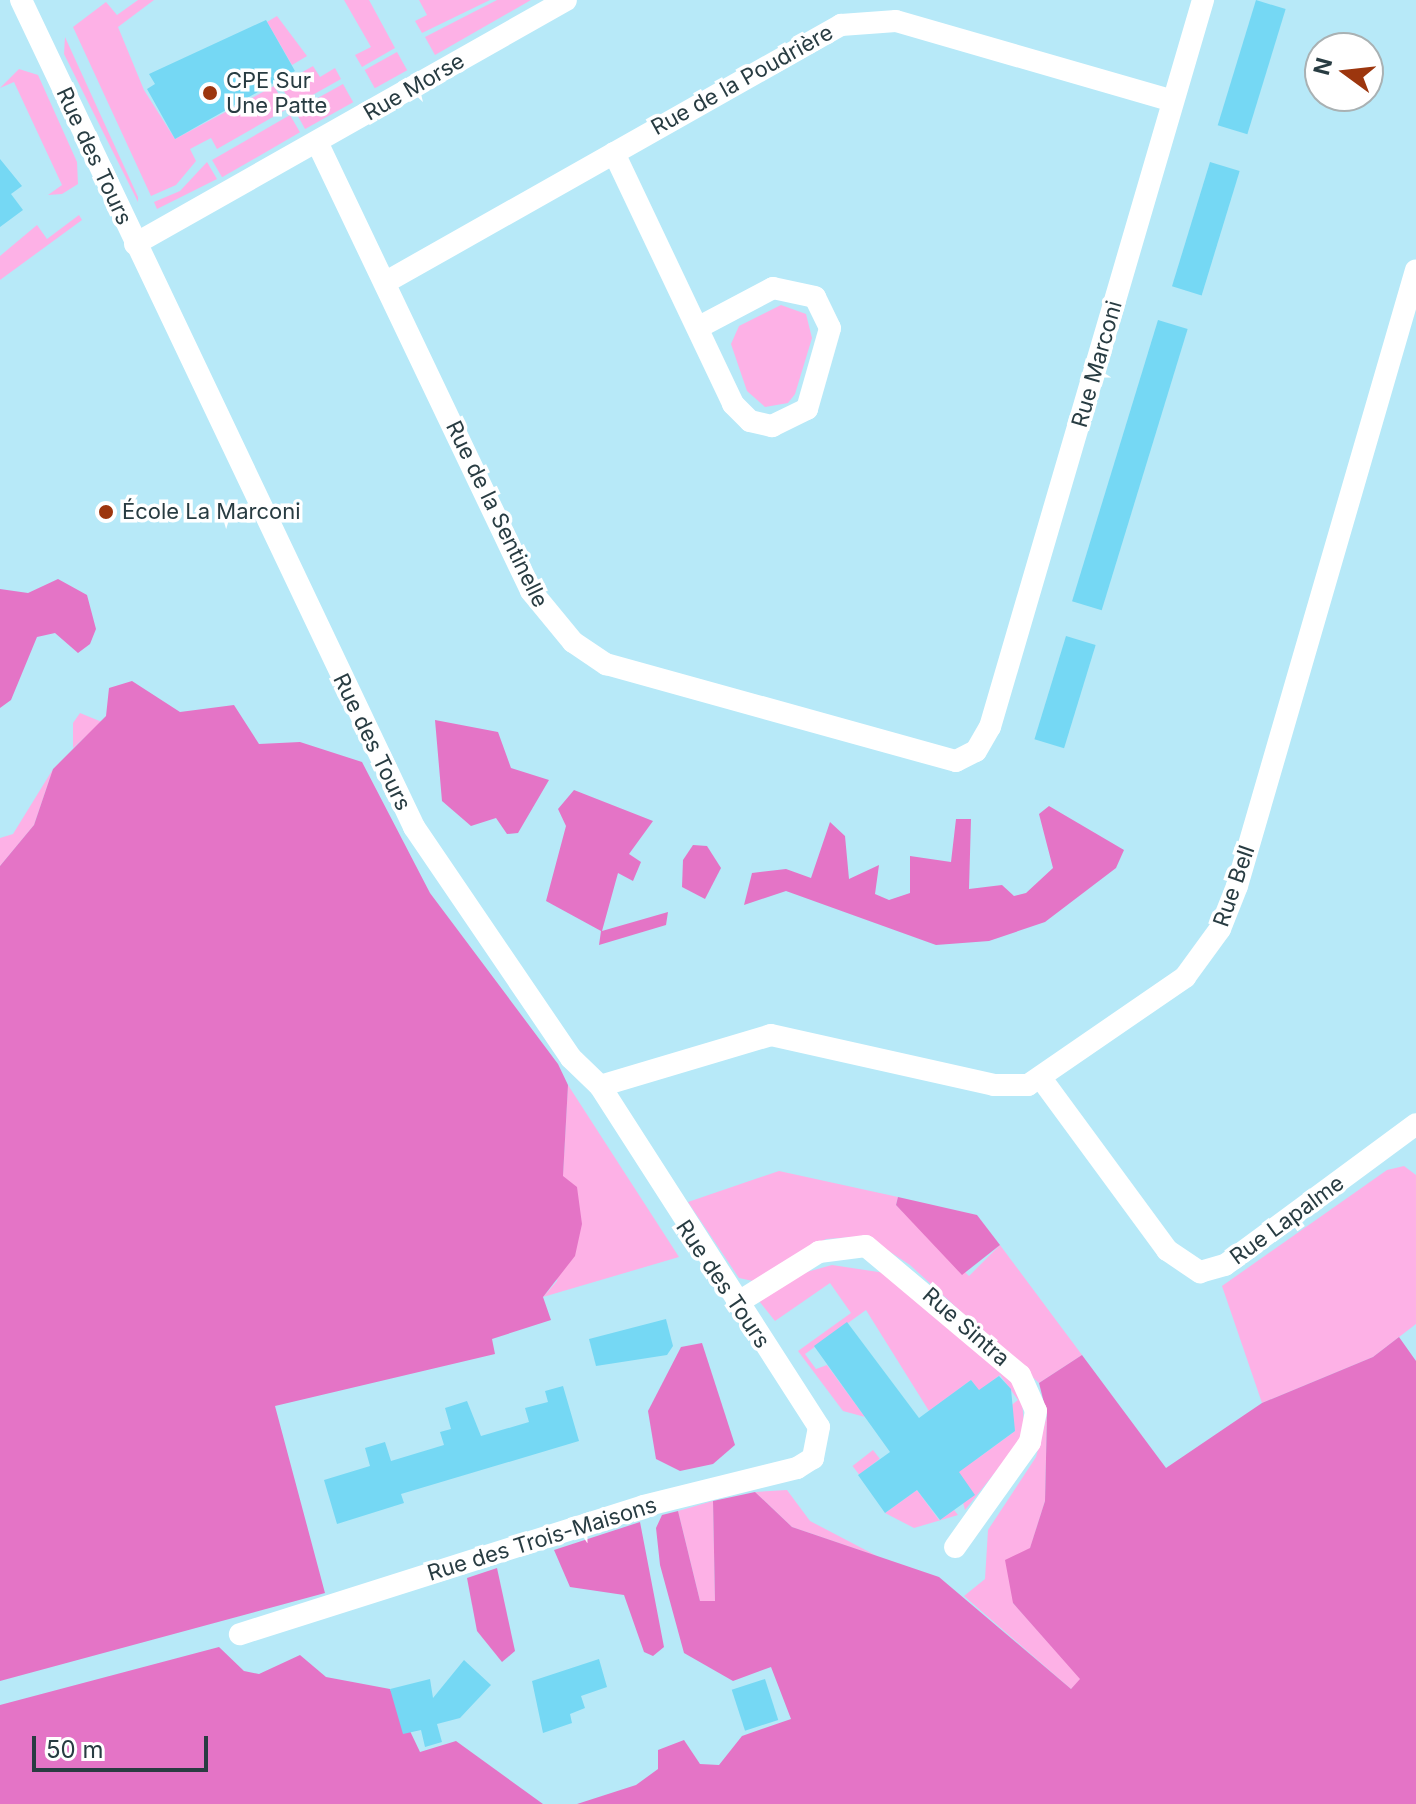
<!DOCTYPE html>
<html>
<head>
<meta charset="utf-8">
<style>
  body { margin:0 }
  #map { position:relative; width:1416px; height:1804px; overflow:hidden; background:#b7e9f8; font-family:Inter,sans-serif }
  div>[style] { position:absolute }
  .green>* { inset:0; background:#fdb1e6; transform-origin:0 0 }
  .forest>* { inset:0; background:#e474c6 }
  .building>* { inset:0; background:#75d8f4; transform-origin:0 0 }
  .street>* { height:22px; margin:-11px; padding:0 11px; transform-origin:11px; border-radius:11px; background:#fff }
  .dots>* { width:22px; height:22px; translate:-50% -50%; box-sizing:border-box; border:4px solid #fff; border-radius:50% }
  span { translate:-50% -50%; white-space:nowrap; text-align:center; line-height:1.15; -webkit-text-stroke:7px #fff; paint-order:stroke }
  .poi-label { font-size:22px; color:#283c42 }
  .left { translate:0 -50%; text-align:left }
  .street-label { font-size:22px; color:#283c42 }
  .north { position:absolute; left:1304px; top:32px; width:80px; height:80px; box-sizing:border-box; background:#fff; border:2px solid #a9b1b3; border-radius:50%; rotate:285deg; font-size:22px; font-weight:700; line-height:32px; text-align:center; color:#283c42 }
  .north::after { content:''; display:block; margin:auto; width:28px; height:36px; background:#9c360e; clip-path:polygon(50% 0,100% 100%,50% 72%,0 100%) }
  .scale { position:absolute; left:32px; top:1736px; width:176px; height:36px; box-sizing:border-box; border:4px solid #283c42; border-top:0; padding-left:10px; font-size:24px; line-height:28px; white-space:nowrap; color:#283c42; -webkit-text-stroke:6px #fff; paint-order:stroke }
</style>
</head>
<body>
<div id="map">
  <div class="green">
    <i style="clip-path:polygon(138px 0,154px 0,118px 27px,144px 90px,175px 139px,274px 86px,287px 109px,217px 149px,211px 138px,190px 149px,196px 161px,176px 185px,151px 196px,73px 27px,106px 2px,117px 15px)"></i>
    <i style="clip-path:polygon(344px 0,369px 0,395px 48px,362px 67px,355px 55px,371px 47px)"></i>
    <i style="clip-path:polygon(419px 0,490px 0,422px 33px,415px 21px,427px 15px)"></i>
    <i style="clip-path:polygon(497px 0,531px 0,435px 55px,425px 37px)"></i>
    <i style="clip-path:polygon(277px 16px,307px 56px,292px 65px,267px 22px)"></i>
    <i style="clip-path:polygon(65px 37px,138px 197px,138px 202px,64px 54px)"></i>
    <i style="left:397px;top:52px;width:21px;height:37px;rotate:61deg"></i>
    <i style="clip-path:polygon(313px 66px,320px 77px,335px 68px,341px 79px,293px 106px,280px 85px)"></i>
    <i style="clip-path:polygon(19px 69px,38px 75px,77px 162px,78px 184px,62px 194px,48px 195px,62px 185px,14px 82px,0 88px)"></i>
    <i style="left:343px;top:84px;width:21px;height:55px;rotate:61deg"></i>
    <i style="left:290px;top:115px;width:20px;height:90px;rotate:60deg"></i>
    <i style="clip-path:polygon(207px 162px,217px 179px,157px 209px,154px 202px,180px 191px)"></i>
    <i style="clip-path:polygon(79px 215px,82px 220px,0 280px,0 256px,37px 225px,47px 239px)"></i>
    <i style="clip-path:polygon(781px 305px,806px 314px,812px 338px,795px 394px,788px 403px,765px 407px,747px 391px,731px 344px,739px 326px)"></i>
    <i style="clip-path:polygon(80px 713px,102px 722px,73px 748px,73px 723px)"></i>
    <i style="clip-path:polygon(53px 769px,34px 825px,0 866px,0 838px,13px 834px)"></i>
    <i style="clip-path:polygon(568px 1085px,679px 1257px,543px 1297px,557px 1281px)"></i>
    <i style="clip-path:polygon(1404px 1166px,1416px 1175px,1416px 1324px,1373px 1357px,1262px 1403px,1222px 1286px,1387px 1170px)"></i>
    <i style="clip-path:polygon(779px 1171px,898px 1197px,896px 1205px,969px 1276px,1000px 1245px,1082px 1355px,1039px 1383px,910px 1265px,866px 1236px,826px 1239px,753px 1281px,739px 1278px,688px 1202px)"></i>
    <i style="clip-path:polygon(832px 1265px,885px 1273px,1021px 1390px,1025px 1435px,965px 1510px,953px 1464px,974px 1461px,1015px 1431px,1009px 1407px,1018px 1400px,1000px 1375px,979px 1391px,971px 1380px,929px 1411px,866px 1310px,805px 1354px,816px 1369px,827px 1365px,865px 1417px,843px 1411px,798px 1351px,851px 1313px,830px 1283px,775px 1321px,759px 1301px,796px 1275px)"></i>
    <i style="clip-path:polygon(1047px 1415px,1045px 1501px,1013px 1603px,1081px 1679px,1071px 1689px,964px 1596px,985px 1579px,988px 1530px,1036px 1457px)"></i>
    <i style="left:873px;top:1450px;width:11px;height:26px;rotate:52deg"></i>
    <i style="clip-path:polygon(787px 1490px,810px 1521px,877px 1556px,792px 1527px,755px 1492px)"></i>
    <i style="clip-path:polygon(917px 1490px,939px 1520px,954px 1510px,958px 1515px,914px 1528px,885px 1513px)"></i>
    <i style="clip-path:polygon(713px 1501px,715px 1601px,700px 1601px,678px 1511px)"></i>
  </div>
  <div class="forest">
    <i style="clip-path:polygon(58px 579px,87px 595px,96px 629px,90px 644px,78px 653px,55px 633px,37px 637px,11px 700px,0 708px,0 589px,28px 593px)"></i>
    <i style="clip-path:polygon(132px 681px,180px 712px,234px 705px,259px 744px,300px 742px,362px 762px,430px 893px,558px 1064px,568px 1085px,563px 1176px,577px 1187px,582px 1224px,575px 1256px,543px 1297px,551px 1320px,492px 1339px,495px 1354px,275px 1406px,325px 1593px,0 1681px,0 866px,34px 825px,53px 769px,106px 716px,109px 688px)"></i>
    <i style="clip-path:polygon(435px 720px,498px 732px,511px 768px,549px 780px,518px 833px,507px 834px,496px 818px,471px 826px,442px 801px)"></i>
    <i style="clip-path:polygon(574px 790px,653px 821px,629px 854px,641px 862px,633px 881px,618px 873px,602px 931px,668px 912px,666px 925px,599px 945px,601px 931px,546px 901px,566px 826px,558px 809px)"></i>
    <i style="clip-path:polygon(1049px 806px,1124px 850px,1116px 868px,1045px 922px,989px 941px,936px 945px,786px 891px,744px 905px,752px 873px,786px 869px,811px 878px,830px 822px,845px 836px,849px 879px,879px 865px,875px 894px,889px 900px,910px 893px,910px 856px,951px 862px,956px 819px,971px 819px,969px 889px,1002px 885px,1014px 896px,1026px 893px,1053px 868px,1039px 814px)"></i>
    <i style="clip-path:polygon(693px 845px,707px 846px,721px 868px,705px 899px,682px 887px,683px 860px)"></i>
    <i style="clip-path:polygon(898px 1197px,977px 1215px,1000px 1245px,962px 1275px,896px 1205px)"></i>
    <i style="clip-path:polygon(1399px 1337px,1416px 1361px,1416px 1804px,577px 1804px,636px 1785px,658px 1769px,658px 1750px,684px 1740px,700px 1764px,719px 1765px,742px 1736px,791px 1719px,771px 1667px,733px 1681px,684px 1653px,660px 1565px,656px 1528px,662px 1515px,678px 1511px,700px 1601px,715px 1601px,713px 1501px,755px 1492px,792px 1527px,939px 1577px,1071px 1689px,1080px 1679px,1013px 1603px,1005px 1560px,1030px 1548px,1045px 1501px,1047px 1415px,1039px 1383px,1082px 1355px,1166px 1468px,1262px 1403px,1373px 1357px)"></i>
    <i style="clip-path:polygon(702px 1343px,735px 1445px,713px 1464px,680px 1471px,656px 1459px,648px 1411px,681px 1347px)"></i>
    <i style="clip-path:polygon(640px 1522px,664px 1647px,653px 1656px,644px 1652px,624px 1595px,570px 1587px,554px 1550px)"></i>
    <i style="clip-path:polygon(497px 1568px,515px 1651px,502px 1662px,477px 1631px,467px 1578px)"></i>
    <i style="clip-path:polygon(219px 1647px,244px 1671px,259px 1674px,300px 1655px,326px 1677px,390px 1689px,420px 1752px,456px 1741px,543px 1804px,0 1804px,0 1705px)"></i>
  </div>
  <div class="building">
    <i style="left:1256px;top:0;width:31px;height:131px;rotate:17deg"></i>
    <i style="clip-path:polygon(266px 20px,295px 71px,175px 139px,147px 89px,155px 84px,149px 74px)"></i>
    <i style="clip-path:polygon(0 159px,22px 186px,11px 194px,23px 210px,0 227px)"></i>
    <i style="left:1210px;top:162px;width:31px;height:130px;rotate:17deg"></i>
    <i style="left:1158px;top:320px;width:31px;height:294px;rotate:17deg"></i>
    <i style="left:1066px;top:636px;width:31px;height:108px;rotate:17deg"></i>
    <i style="clip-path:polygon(666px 1319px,673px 1346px,667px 1355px,596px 1366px,589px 1339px)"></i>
    <i style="clip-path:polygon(847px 1322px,919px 1418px,971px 1380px,979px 1390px,999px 1376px,1011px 1389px,1015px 1431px,959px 1472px,975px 1495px,940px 1520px,917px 1490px,885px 1513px,858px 1475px,890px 1452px,814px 1346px)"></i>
    <i style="clip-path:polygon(563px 1386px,579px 1441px,401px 1494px,404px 1503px,337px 1524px,324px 1480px,370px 1466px,365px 1448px,385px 1442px,391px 1461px,444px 1445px,440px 1432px,451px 1429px,445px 1408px,467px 1401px,481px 1436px,529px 1422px,525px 1408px,548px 1402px,545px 1391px)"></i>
    <i style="clip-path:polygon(599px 1659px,607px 1687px,581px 1696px,585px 1708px,570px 1714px,572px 1723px,543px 1733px,532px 1681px)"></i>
    <i style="clip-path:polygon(464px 1660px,491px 1685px,460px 1718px,437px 1724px,442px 1742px,425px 1747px,421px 1730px,403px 1734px,390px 1689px,430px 1679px,433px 1698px)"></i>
    <i style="left:765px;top:1679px;width:43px;height:35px;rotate:72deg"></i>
  </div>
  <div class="street">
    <i style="left:21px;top:0;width:916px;rotate:64.58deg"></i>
    <i style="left:414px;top:827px;width:279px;rotate:55.8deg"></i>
    <i style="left:571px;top:1058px;width:40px;rotate:44deg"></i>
    <i style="left:600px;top:1086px;width:405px;rotate:57.3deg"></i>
    <i style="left:819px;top:1427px;width:32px;rotate:101deg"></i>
    <i style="left:813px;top:1458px;width:19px;rotate:148deg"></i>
    <i style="left:797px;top:1468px;width:158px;rotate:166.1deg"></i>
    <i style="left:644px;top:1506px;width:424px;rotate:162.4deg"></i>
    <i style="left:317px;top:142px;width:497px;rotate:64.5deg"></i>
    <i style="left:531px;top:591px;width:66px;rotate:50.5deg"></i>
    <i style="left:573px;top:642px;width:40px;rotate:34deg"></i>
    <i style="left:606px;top:664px;width:363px;rotate:15.5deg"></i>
    <i style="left:956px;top:761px;width:22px;rotate:-27deg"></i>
    <i style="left:976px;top:751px;width:28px;rotate:-60deg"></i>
    <i style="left:990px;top:727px;width:758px;rotate:-73.67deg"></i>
    <i style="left:614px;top:153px;width:278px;rotate:64.6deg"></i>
    <i style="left:733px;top:404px;width:24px;rotate:45deg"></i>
    <i style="left:750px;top:421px;width:23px;rotate:13deg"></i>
    <i style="left:772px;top:426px;width:39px;rotate:-26deg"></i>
    <i style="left:807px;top:409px;width:84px;rotate:-74.1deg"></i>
    <i style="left:830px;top:328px;width:34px;rotate:-116deg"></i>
    <i style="left:815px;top:297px;width:43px;rotate:-167.9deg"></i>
    <i style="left:773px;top:288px;width:84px;rotate:152.2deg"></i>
    <i style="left:135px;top:244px;width:495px;rotate:-29.5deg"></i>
    <i style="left:386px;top:282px;width:523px;rotate:-29.46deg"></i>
    <i style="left:841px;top:25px;width:55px;rotate:-4.2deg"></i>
    <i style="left:896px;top:21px;width:288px;rotate:16.1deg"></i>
    <i style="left:1043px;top:1081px;width:210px;rotate:53.7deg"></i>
    <i style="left:1167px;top:1250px;width:40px;rotate:34deg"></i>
    <i style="left:1200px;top:1272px;width:26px;rotate:-16deg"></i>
    <i style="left:1225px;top:1265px;width:237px;rotate:-36.4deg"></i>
    <i style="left:600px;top:1086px;width:178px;rotate:-16.6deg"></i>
    <i style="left:771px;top:1035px;width:229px;rotate:12.6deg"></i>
    <i style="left:994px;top:1085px;width:34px"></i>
    <i style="left:1028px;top:1085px;width:191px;rotate:-34.5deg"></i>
    <i style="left:1185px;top:977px;width:59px;rotate:-53.9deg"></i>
    <i style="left:1220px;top:929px;width:46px;rotate:-68.4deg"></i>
    <i style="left:1237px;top:886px;width:641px;rotate:-73.8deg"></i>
    <i style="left:737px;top:1303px;width:97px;rotate:-31.9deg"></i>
    <i style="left:819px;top:1252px;width:47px;rotate:-7.3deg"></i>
    <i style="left:866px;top:1246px;width:201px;rotate:40deg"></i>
    <i style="left:1020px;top:1375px;width:39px;rotate:66deg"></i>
    <i style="left:1036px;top:1411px;width:32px;rotate:101deg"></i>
    <i style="left:1030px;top:1442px;width:129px;rotate:125.5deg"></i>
  </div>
  <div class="dots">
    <i style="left:210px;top:93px;background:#9c360e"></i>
    <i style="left:106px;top:512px;background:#9c360e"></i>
  </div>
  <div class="poi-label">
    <span class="left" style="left:226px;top:93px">CPE Sur<br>Une Patte</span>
    <span class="left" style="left:122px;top:512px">École La Marconi</span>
  </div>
  <div class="street-label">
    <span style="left:742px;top:80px;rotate:-29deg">Rue de la Poudrière</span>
    <span style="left:414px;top:87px;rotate:-30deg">Rue Morse</span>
    <span style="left:94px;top:156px;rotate:65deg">Rue des Tours</span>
    <span style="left:1097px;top:364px;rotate:-74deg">Rue Marconi</span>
    <span style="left:497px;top:514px;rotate:64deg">Rue de la Sentinelle</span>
    <span style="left:372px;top:742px;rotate:64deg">Rue des Tours</span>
    <span style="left:1234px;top:886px;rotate:-71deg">Rue Bell</span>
    <span style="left:1287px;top:1220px;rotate:-36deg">Rue Lapalme</span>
    <span style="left:723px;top:1284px;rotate:56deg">Rue des Tours</span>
    <span style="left:966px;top:1327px;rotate:41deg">Rue Sintra</span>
    <span style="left:542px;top:1539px;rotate:-17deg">Rue des Trois-Maisons</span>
  </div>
  <div class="north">N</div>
  <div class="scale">50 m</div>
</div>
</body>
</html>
